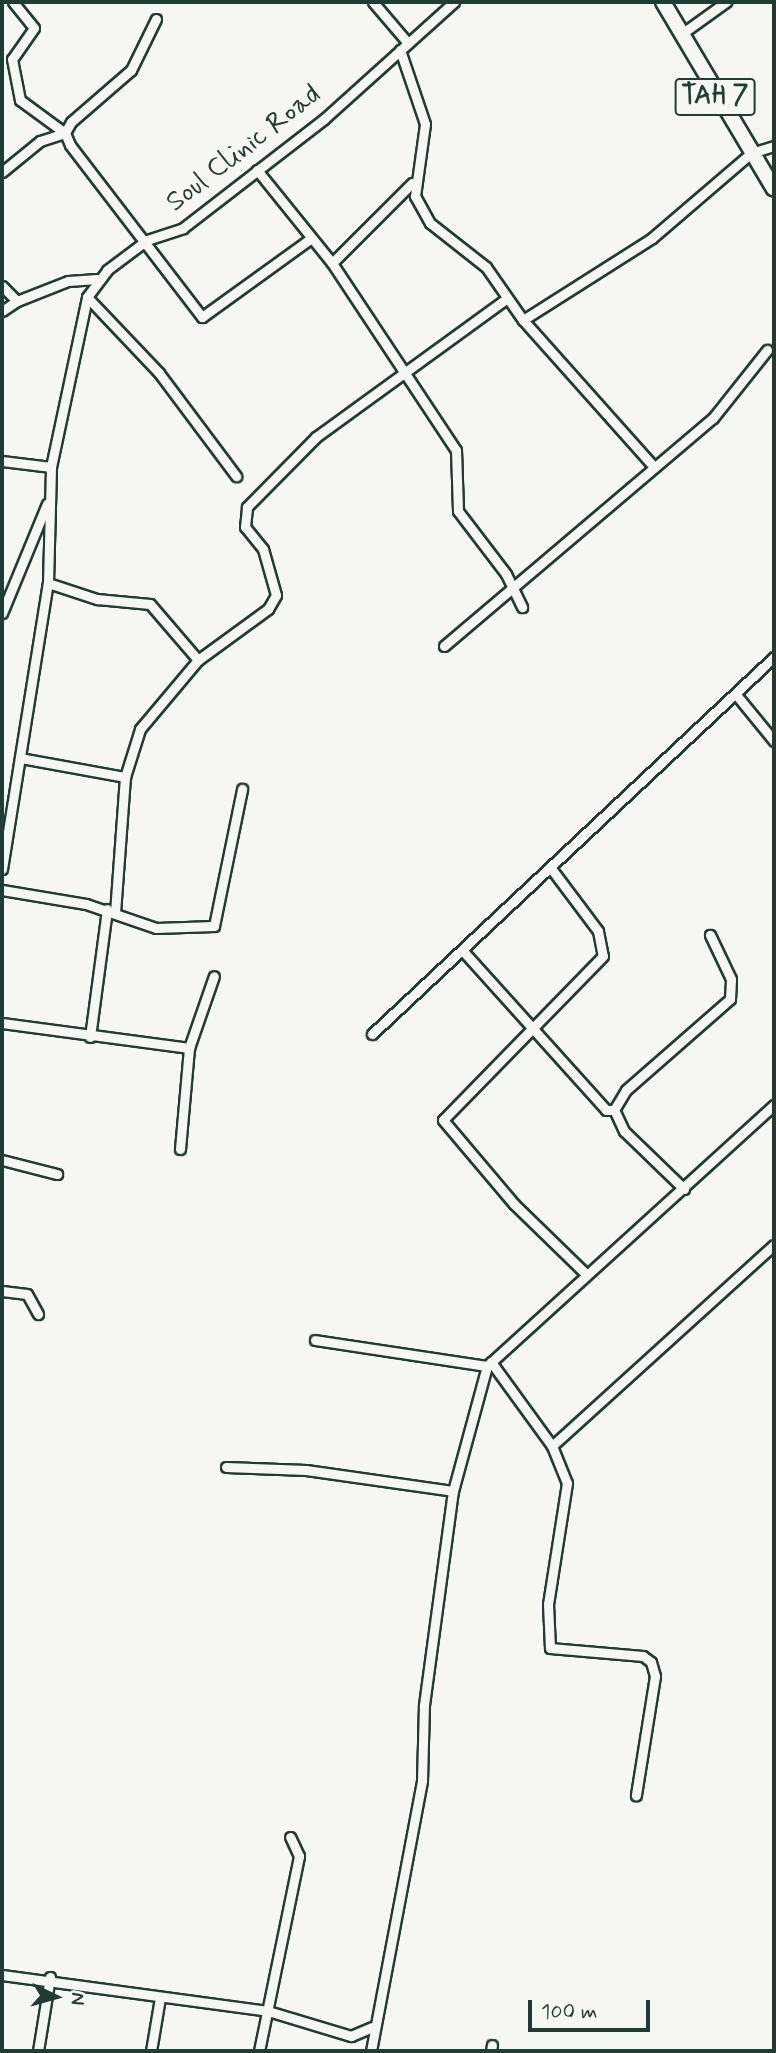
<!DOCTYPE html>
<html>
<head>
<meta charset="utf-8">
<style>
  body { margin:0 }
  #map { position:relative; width:776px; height:2053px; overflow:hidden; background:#f6f6f2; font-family:Mynerve,sans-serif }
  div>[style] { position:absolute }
  .roads { filter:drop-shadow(2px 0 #1f3d34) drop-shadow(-2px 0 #1f3d34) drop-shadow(0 2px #1f3d34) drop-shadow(0 -2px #1f3d34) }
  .minor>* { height:9px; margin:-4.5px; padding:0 4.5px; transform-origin:4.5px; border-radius:4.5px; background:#f6f6f2 }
  .highway>* { height:14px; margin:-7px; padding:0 7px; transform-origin:7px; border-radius:7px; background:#f6f6f2 }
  span { translate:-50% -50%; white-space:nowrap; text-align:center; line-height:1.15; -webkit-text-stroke:7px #f6f6f2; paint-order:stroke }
  .shield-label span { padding:2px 5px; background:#f6f6f2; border:2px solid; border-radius:5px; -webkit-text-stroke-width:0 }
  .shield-label { font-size:26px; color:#1f3d34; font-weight:700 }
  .street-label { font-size:28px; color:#1f3d34 }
  .frame { position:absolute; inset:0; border:4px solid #1f3d34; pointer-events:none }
  .north { position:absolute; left:21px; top:1962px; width:70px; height:70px; -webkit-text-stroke:5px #f6f6f2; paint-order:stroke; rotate:95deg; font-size:19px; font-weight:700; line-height:28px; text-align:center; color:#1f3d34 }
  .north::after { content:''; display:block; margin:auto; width:24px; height:32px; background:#1f3d34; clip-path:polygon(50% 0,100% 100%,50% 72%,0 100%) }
  .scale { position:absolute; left:528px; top:2000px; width:122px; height:32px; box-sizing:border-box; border:4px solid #1f3d34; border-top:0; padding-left:9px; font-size:21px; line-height:24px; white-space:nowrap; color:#1f3d34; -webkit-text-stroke:5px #f6f6f2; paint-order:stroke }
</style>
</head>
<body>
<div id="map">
  <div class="roads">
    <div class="minor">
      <i style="left:13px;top:2px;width:33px;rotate:51deg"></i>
      <i style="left:34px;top:28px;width:38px;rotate:125deg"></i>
      <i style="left:12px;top:59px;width:42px;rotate:79deg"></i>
      <i style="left:20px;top:100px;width:56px;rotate:36.3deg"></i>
      <i style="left:373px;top:2px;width:54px;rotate:49.5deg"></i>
      <i style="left:156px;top:19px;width:57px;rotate:116.1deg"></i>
      <i style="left:131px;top:70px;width:79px;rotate:139.1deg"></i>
      <i style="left:71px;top:122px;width:13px;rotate:119deg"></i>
      <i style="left:65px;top:133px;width:13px;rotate:67deg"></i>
      <i style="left:70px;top:145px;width:217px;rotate:52.5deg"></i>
      <i style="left:202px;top:317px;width:133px;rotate:-35.8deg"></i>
      <i style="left:680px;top:35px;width:57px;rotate:-35.7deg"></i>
      <i style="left:400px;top:50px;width:78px;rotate:71.3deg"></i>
      <i style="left:425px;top:124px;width:73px;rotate:97.9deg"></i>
      <i style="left:415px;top:196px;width:31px;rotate:61deg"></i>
      <i style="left:430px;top:223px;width:71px;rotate:38.2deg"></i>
      <i style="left:486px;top:267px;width:65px;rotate:55.1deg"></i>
      <i style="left:523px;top:320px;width:153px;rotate:-32.4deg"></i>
      <i style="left:652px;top:238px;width:130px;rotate:-40.6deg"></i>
      <i style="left:751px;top:153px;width:24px;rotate:-17deg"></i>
      <i style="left:257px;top:170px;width:119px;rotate:51.1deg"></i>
      <i style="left:332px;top:263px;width:113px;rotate:-45deg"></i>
      <i style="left:2px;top:172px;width:49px;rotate:-39.2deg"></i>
      <i style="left:40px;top:141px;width:26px;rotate:-18deg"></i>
      <i style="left:332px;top:263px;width:224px;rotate:56.5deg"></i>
      <i style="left:456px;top:450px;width:61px;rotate:88.1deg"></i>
      <i style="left:458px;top:511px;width:79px;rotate:52.7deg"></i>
      <i style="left:506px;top:574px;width:37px;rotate:64deg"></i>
      <i style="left:2px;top:286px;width:21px;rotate:45deg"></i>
      <i style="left:17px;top:301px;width:55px;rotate:-21.4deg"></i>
      <i style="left:68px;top:281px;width:29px;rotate:-4deg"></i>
      <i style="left:87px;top:297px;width:105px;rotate:46.5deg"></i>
      <i style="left:159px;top:373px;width:129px;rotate:53.2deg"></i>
      <i style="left:2px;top:311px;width:18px;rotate:-34deg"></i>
      <i style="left:523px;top:320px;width:197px;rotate:48.3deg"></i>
      <i style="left:2px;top:461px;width:49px;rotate:7deg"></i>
      <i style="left:48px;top:583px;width:52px;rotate:18.1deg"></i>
      <i style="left:97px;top:599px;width:53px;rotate:5.4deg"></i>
      <i style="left:150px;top:604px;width:74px;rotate:49.4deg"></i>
      <i style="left:2px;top:613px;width:118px;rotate:-67.6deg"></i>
      <i style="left:444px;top:646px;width:353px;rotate:-40.3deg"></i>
      <i style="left:713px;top:418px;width:87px;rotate:-51.5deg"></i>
      <i style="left:738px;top:697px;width:57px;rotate:50.7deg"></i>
      <i style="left:20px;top:758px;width:107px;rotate:10.3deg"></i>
      <i style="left:550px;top:867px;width:80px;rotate:53.1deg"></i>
      <i style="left:598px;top:931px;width:25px;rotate:79deg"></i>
      <i style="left:603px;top:956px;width:229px;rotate:134.3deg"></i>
      <i style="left:443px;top:1120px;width:110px;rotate:49.8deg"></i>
      <i style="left:514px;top:1204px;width:100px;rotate:44.2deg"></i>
      <i style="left:2px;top:869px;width:290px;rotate:-80.9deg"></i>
      <i style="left:48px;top:583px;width:116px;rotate:-88.5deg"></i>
      <i style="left:51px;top:467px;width:174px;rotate:-78deg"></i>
      <i style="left:87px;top:297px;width:34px;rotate:-53deg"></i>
      <i style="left:107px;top:270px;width:50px;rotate:-36.9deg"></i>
      <i style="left:147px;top:240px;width:38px;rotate:-18deg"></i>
      <i style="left:183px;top:228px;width:178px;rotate:-37.7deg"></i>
      <i style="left:324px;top:119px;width:175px;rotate:-42deg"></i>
      <i style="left:2px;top:890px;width:85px;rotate:9.5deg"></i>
      <i style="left:86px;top:904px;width:74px;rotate:18.9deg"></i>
      <i style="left:156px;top:928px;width:58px;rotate:-2deg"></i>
      <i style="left:214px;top:926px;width:140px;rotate:-78.4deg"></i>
      <i style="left:115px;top:913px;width:136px;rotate:-85.8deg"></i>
      <i style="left:125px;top:777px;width:50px;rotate:-72.6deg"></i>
      <i style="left:140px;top:729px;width:90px;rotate:-50deg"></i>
      <i style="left:198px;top:660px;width:87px;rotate:-36.1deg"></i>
      <i style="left:268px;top:609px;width:16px;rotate:-60deg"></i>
      <i style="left:276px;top:595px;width:48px;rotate:-105.8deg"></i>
      <i style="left:263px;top:549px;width:28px;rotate:-129deg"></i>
      <i style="left:245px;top:527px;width:20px;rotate:-84deg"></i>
      <i style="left:247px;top:507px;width:98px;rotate:-45.4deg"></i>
      <i style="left:316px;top:437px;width:236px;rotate:-36deg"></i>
      <i style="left:463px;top:951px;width:214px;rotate:48deg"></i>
      <i style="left:606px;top:1110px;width:8px"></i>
      <i style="left:2px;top:1023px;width:189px;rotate:7.6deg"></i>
      <i style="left:189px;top:1048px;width:76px;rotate:-70.9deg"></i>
      <i style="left:372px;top:1034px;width:551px;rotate:-43.16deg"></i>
      <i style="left:90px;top:1037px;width:129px;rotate:-82.4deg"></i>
      <i style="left:180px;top:1149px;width:101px;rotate:-84.9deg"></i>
      <i style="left:2px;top:1160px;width:57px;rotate:14.3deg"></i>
      <i style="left:684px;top:1189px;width:83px;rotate:-136deg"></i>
      <i style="left:624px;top:1131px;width:23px;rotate:-115deg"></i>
      <i style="left:614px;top:1110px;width:23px;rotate:-59deg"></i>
      <i style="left:626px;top:1090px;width:138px;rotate:-41.2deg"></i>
      <i style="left:730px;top:999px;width:20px;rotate:-87deg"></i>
      <i style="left:731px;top:979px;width:49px;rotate:-115.5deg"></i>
      <i style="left:2px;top:1291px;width:25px;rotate:7deg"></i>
      <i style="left:27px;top:1294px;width:23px;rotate:61deg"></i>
      <i style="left:315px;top:1340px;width:174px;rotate:8.6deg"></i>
      <i style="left:491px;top:1362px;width:104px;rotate:54deg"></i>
      <i style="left:552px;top:1446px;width:40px;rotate:68deg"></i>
      <i style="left:567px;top:1483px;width:122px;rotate:98.9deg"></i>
      <i style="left:548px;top:1604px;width:44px;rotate:87.4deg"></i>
      <i style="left:550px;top:1648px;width:93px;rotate:4.9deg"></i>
      <i style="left:643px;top:1656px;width:10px;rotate:37deg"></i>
      <i style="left:651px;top:1662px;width:15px;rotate:74deg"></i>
      <i style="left:655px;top:1676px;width:121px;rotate:99.1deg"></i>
      <i style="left:552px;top:1446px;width:299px;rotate:-42.2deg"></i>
      <i style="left:226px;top:1467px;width:80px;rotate:2.1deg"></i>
      <i style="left:306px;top:1470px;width:148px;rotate:8.1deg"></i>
      <i style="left:2px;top:1975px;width:268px;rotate:7.7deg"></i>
      <i style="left:268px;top:2011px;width:87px;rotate:16.8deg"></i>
      <i style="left:351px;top:2036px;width:23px;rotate:-23deg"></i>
      <i style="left:38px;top:2051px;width:75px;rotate:-80.8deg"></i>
      <i style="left:151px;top:2051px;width:54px;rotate:-80.4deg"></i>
      <i style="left:259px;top:2051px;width:199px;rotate:-78.4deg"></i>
      <i style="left:299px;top:1856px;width:21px;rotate:-115deg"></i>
      <i style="left:371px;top:2051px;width:275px;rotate:-79.3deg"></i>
      <i style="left:422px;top:1781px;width:76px;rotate:-88.5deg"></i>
      <i style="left:424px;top:1705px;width:216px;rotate:-82.3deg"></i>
      <i style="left:453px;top:1491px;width:130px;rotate:-74.8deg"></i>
      <i style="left:487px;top:1366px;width:388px;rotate:-42.3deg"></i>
      <i style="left:491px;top:2051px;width:6px;rotate:-81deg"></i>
    </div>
    <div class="highway">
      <i style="left:663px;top:2px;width:217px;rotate:59.3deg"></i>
    </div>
  </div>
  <div class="shield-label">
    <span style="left:715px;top:97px">TAH 7</span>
  </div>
  <div class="street-label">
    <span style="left:244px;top:149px;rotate:-38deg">Soul Clinic Road</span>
  </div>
  <div class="frame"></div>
  <div class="north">N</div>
  <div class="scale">100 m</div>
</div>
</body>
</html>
